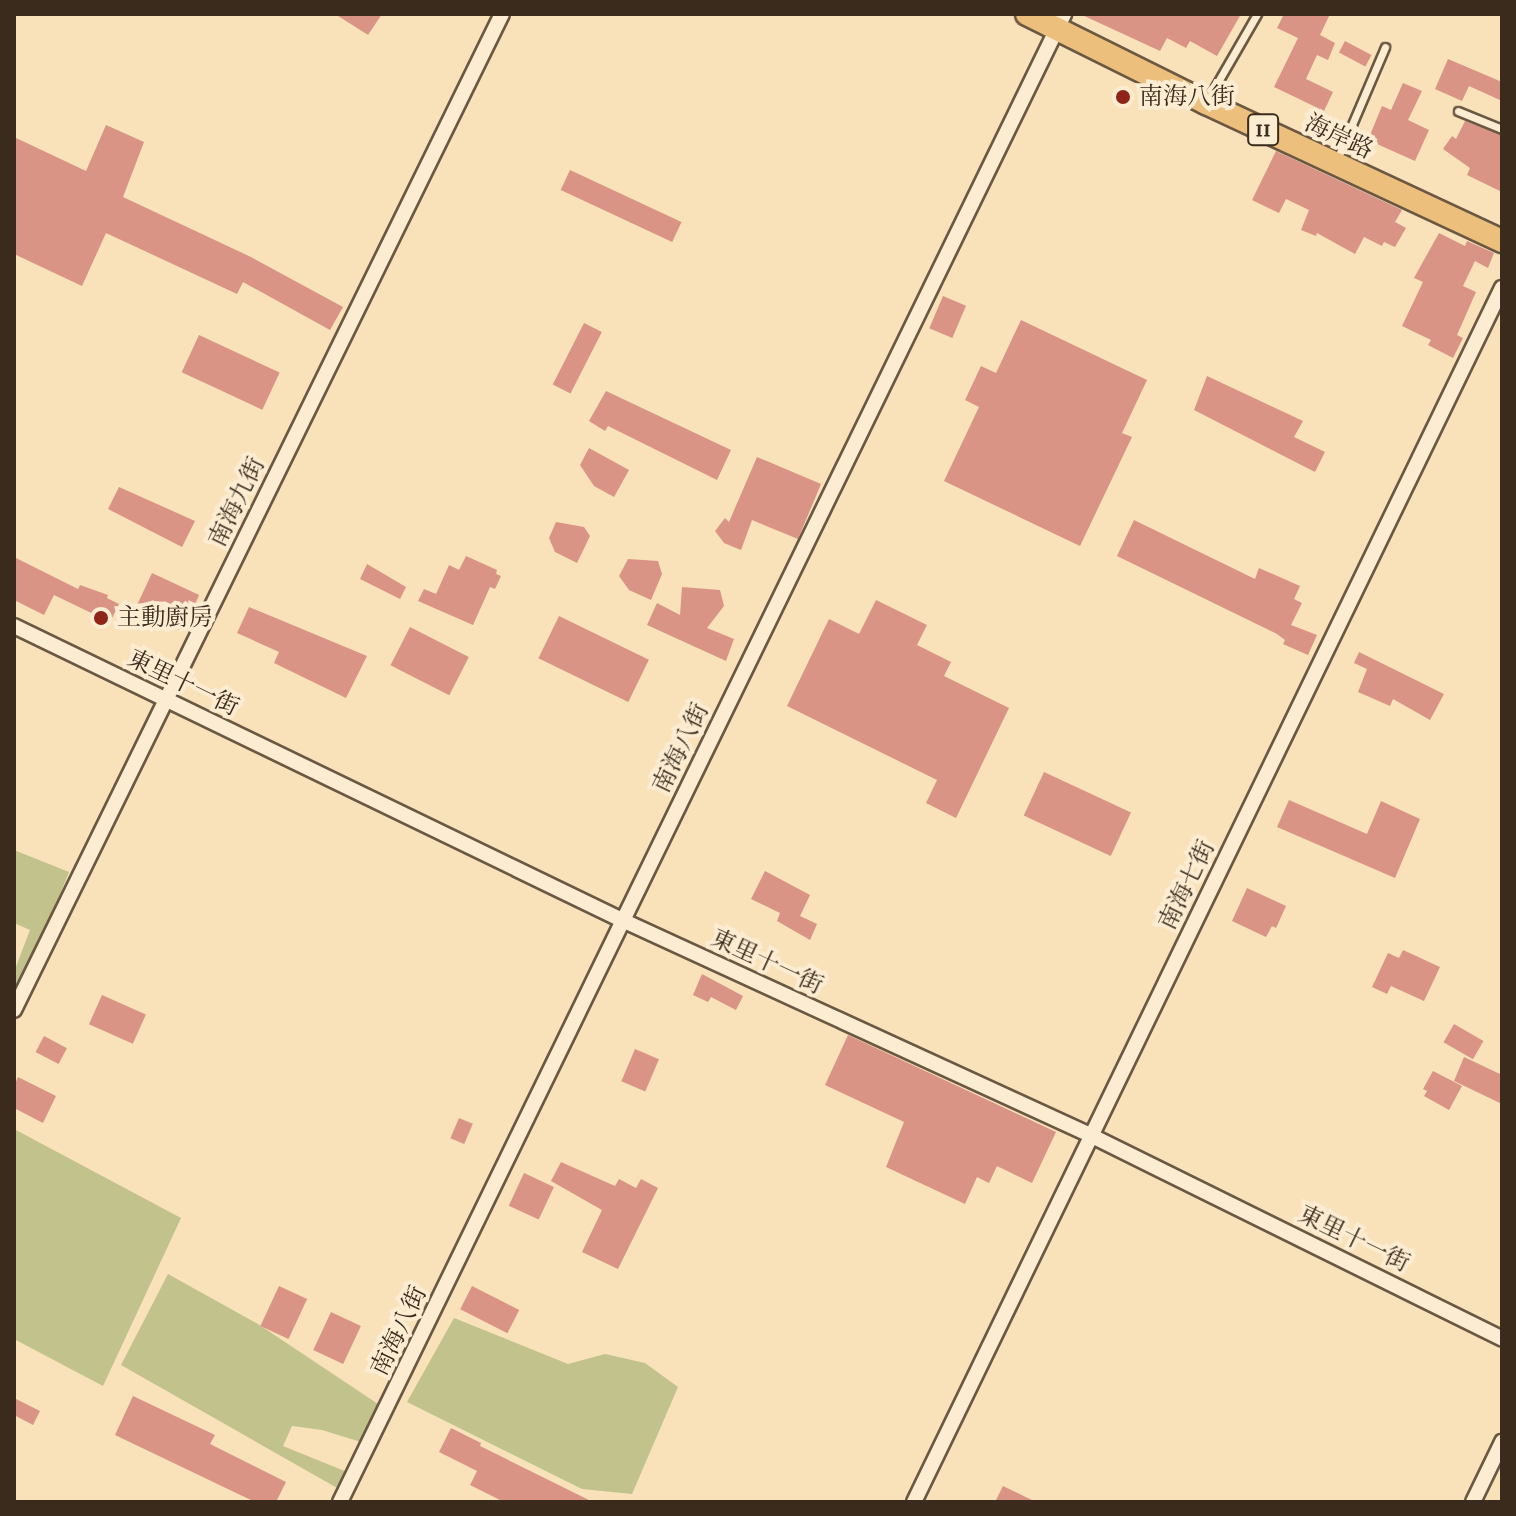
<!DOCTYPE html>
<html>
<head>
<meta charset="utf-8">
<style>
  body { margin:0 }
  #map { position:relative; width:1516px; height:1516px; overflow:hidden; background:#f9e1b9; font-family:"IM FELL French Canon","Noto Serif TC",serif }
  div>[style] { position:absolute }
  .green>* { inset:0; background:#c1c28c }
  .building>* { inset:0; background:#d99486; transform-origin:0 0 }
  .roads { filter:drop-shadow(2px 0 #6a5843) drop-shadow(-2px 0 #6a5843) drop-shadow(0 2px #6a5843) drop-shadow(0 -2px #6a5843) }
  .lane>* { height:7px; margin:-3.5px; padding:0 3.5px; transform-origin:3.5px; border-radius:3.5px; background:#fbecd2 }
  .street>* { height:14px; margin:-7px; padding:0 7px; transform-origin:7px; border-radius:7px; background:#fbecd2 }
  .primary>* { height:22px; margin:-11px; padding:0 11px; transform-origin:11px; border-radius:11px; background:#ecc07c }
  .dots>* { width:22px; height:22px; translate:-50% -50%; box-sizing:border-box; border:4px solid #fbecd2; border-radius:50% }
  span { translate:-50% -50%; white-space:nowrap; text-align:center; line-height:1.15; -webkit-text-stroke:8px #fbecd2; paint-order:stroke }
  .shield-label span { padding:2px 6px; background:#fbecd2; border:2px solid; border-radius:6px; -webkit-text-stroke-width:0 }
  .shield-label { font-size:22px; color:#3a2b1c; font-weight:700 }
  .poi-label { font-size:24px; color:#3a2b1c }
  .left { translate:0 -50%; text-align:left }
  .street-label { font-size:24px; color:#3a2b1c }
  .frame { position:absolute; inset:0; border:16px solid #3a2b1c; pointer-events:none }
</style>
</head>
<body>
<div id="map">
  <div class="green">
    <i style="clip-path:polygon(14px 850px,69px 872px,15px 1009px,14px 972px,30px 930px,14px 923px)"></i>
    <i style="clip-path:polygon(14px 1129px,181px 1218px,103px 1386px,14px 1339px)"></i>
    <i style="clip-path:polygon(168px 1274px,258px 1324px,381px 1406px,361px 1442px,322px 1430px,292px 1426px,283px 1446px,347px 1472px,339px 1489px,121px 1365px)"></i>
    <i style="clip-path:polygon(454px 1318px,568px 1364px,605px 1354px,645px 1363px,678px 1387px,632px 1494px,582px 1489px,407px 1402px)"></i>
  </div>
  <div class="building">
    <i style="clip-path:polygon(335px 14px,382px 14px,368px 35px)"></i>
    <i style="clip-path:polygon(1080px 14px,1241px 14px,1217px 56px,1190px 41px,1186px 48px,1167px 38px,1160px 51px)"></i>
    <i style="clip-path:polygon(1284px 14px,1330px 14px,1320px 35px,1335px 43px,1328px 60px,1317px 55px,1306px 79px,1333px 92px,1324px 111px,1274px 87px,1298px 38px,1277px 28px)"></i>
    <i style="left:1345px;top:41px;width:30px;height:13px;rotate:28deg"></i>
    <i style="clip-path:polygon(1448px 59px,1502px 82px,1502px 101px,1469px 86px,1462px 101px,1435px 89px)"></i>
    <i style="clip-path:polygon(1403px 83px,1422px 91px,1408px 120px,1429px 130px,1415px 161px,1368px 140px,1382px 106px,1391px 110px)"></i>
    <i style="clip-path:polygon(1465px 121px,1502px 135px,1502px 192px,1467px 175px,1470px 168px,1443px 149px,1452px 136px,1456px 139px)"></i>
    <i style="clip-path:polygon(106px 125px,144px 142px,123px 197px,251px 257px,343px 307px,330px 330px,243px 282px,237px 294px,106px 233px,82px 286px,14px 254px,14px 137px,86px 171px)"></i>
    <i style="clip-path:polygon(1276px 151px,1402px 210px,1395px 222px,1406px 228px,1395px 247px,1384px 242px,1382px 246px,1364px 237px,1355px 254px,1317px 233px,1316px 236px,1301px 230px,1309px 210px,1286px 199px,1279px 213px,1252px 200px)"></i>
    <i style="left:570px;top:170px;width:123px;height:22px;rotate:25deg"></i>
    <i style="clip-path:polygon(1439px 233px,1465px 246px,1467px 241px,1494px 253px,1488px 268px,1475px 261px,1463px 286px,1476px 292px,1457px 335px,1463px 338px,1453px 358px,1428px 345px,1431px 340px,1402px 326px,1423px 282px,1414px 278px)"></i>
    <i style="left:943px;top:296px;width:25px;height:35px;rotate:23deg"></i>
    <i style="clip-path:polygon(1021px 320px,1147px 380px,1122px 433px,1132px 437px,1080px 546px,944px 481px,979px 407px,965px 400px,981px 366px,996px 373px)"></i>
    <i style="left:584px;top:323px;width:20px;height:69px;rotate:27deg"></i>
    <i style="left:199px;top:335px;width:89px;height:41px;rotate:25deg"></i>
    <i style="clip-path:polygon(1207px 376px,1303px 421px,1294px 437px,1325px 452px,1315px 472px,1194px 410px)"></i>
    <i style="clip-path:polygon(606px 391px,731px 450px,717px 480px,608px 426px,605px 431px,589px 421px)"></i>
    <i style="clip-path:polygon(589px 448px,629px 470px,614px 497px,594px 486px,580px 465px)"></i>
    <i style="clip-path:polygon(757px 457px,821px 484px,798px 539px,752px 520px,741px 550px,724px 543px,715px 531px,725px 518px,729px 522px)"></i>
    <i style="clip-path:polygon(119px 487px,195px 521px,182px 547px,108px 509px)"></i>
    <i style="clip-path:polygon(1134px 520px,1255px 579px,1259px 568px,1300px 586px,1294px 599px,1302px 603px,1291px 625px,1317px 635px,1308px 655px,1283px 644px,1285px 640px,1277px 634px,1117px 556px)"></i>
    <i style="clip-path:polygon(556px 522px,584px 527px,590px 536px,577px 563px,555px 552px,549px 538px)"></i>
    <i style="clip-path:polygon(466px 556px,497px 570px,496px 574px,501px 576px,495px 589px,490px 587px,473px 625px,418px 601px,424px 589px,436px 594px,449px 565px,459px 570px)"></i>
    <i style="clip-path:polygon(14px 557px,78px 589px,80px 585px,108px 595px,107px 598px,119px 604px,110px 622px,54px 595px,44px 615px,14px 600px)"></i>
    <i style="clip-path:polygon(628px 559px,658px 561px,662px 574px,651px 600px,629px 590px,619px 576px)"></i>
    <i style="clip-path:polygon(367px 564px,406px 587px,400px 599px,360px 579px)"></i>
    <i style="left:152px;top:573px;width:52px;height:40px;rotate:25deg"></i>
    <i style="clip-path:polygon(682px 587px,720px 590px,724px 606px,707px 628px,734px 639px,726px 661px,647px 625px,657px 603px,680px 615px)"></i>
    <i style="clip-path:polygon(876px 600px,927px 625px,917px 645px,951px 662px,944px 676px,1009px 708px,956px 818px,926px 803px,937px 780px,787px 706px,829px 619px,859px 634px)"></i>
    <i style="clip-path:polygon(249px 607px,367px 656px,346px 698px,274px 663px,279px 652px,237px 633px)"></i>
    <i style="left:559px;top:616px;width:100px;height:47px;rotate:26deg"></i>
    <i style="left:410px;top:627px;width:66px;height:43px;rotate:27deg"></i>
    <i style="clip-path:polygon(1359px 652px,1444px 694px,1430px 720px,1393px 699px,1390px 706px,1358px 692px,1367px 669px,1354px 663px)"></i>
    <i style="left:1044px;top:772px;width:96px;height:48px;rotate:25deg"></i>
    <i style="clip-path:polygon(1289px 800px,1367px 834px,1381px 801px,1420px 819px,1395px 878px,1277px 827px)"></i>
    <i style="clip-path:polygon(765px 871px,810px 895px,800px 916px,817px 924px,810px 940px,777px 921px,780px 913px,751px 899px)"></i>
    <i style="clip-path:polygon(1247px 888px,1286px 906px,1276px 928px,1272px 926px,1266px 937px,1232px 921px)"></i>
    <i style="clip-path:polygon(1403px 950px,1440px 967px,1424px 1001px,1391px 986px,1387px 994px,1372px 987px,1388px 953px,1399px 958px)"></i>
    <i style="clip-path:polygon(702px 974px,743px 996px,736px 1010px,711px 997px,708px 1002px,693px 995px)"></i>
    <i style="left:102px;top:995px;width:48px;height:32px;rotate:24deg"></i>
    <i style="left:1454px;top:1024px;width:34px;height:21px;rotate:30deg"></i>
    <i style="clip-path:polygon(848px 1035px,1056px 1132px,1032px 1183px,997px 1166px,989px 1183px,977px 1177px,965px 1204px,886px 1167px,904px 1122px,825px 1085px)"></i>
    <i style="left:44px;top:1036px;width:26px;height:18px;rotate:28deg"></i>
    <i style="left:635px;top:1049px;width:26px;height:35px;rotate:23deg"></i>
    <i style="clip-path:polygon(1464px 1057px,1502px 1075px,1502px 1104px,1454px 1081px)"></i>
    <i style="clip-path:polygon(1433px 1071px,1462px 1086px,1449px 1110px,1424px 1096px,1427px 1091px,1423px 1089px)"></i>
    <i style="clip-path:polygon(18px 1077px,56px 1096px,43px 1123px,14px 1108px,14px 1086px)"></i>
    <i style="left:459px;top:1118px;width:15px;height:22px;rotate:23deg"></i>
    <i style="clip-path:polygon(561px 1162px,615px 1186px,619px 1179px,636px 1188px,641px 1179px,658px 1188px,618px 1269px,582px 1252px,602px 1210px,551px 1181px)"></i>
    <i style="left:524px;top:1173px;width:33px;height:36px;rotate:25deg"></i>
    <i style="left:279px;top:1286px;width:31px;height:44px;rotate:25deg"></i>
    <i style="left:472px;top:1286px;width:53px;height:26px;rotate:27deg"></i>
    <i style="left:331px;top:1312px;width:33px;height:42px;rotate:25deg"></i>
    <i style="clip-path:polygon(133px 1396px,215px 1435px,210px 1444px,286px 1482px,276px 1502px,255px 1502px,115px 1435px)"></i>
    <i style="clip-path:polygon(14px 1398px,40px 1411px,33px 1425px,14px 1415px)"></i>
    <i style="clip-path:polygon(451px 1428px,481px 1443px,480px 1446px,593px 1502px,504px 1502px,470px 1485px,477px 1471px,439px 1452px)"></i>
    <i style="clip-path:polygon(1003px 1486px,1036px 1502px,995px 1502px)"></i>
  </div>
  <div class="roads">
    <div class="lane">
      <i style="left:1208px;top:99px;width:98px;rotate:-60deg"></i>
      <i style="left:1458px;top:111px;width:48px;rotate:22.2deg"></i>
      <i style="left:1336px;top:162px;width:125px;rotate:-66.9deg"></i>
    </div>
    <div class="street">
      <i style="left:14px;top:626px;width:675px;rotate:25.81deg"></i>
      <i style="left:622px;top:920px;width:515px;rotate:24.67deg"></i>
      <i style="left:1090px;top:1135px;width:460px;rotate:26.3deg"></i>
      <i style="left:14px;top:1010px;width:1109px;rotate:-63.9deg"></i>
      <i style="left:340px;top:1502px;width:1655px;rotate:-64.05deg"></i>
      <i style="left:914px;top:1502px;width:1349px;rotate:-64.16deg"></i>
      <i style="left:1473px;top:1502px;width:67px;rotate:-64.2deg"></i>
    </div>
    <div class="primary">
      <i style="left:1027px;top:14px;width:200px;rotate:26.4deg"></i>
      <i style="left:1206px;top:103px;width:327px;rotate:25deg"></i>
    </div>
  </div>
  <div class="dots">
    <i style="left:1123px;top:97px;background:#8f2418"></i>
    <i style="left:101px;top:618px;background:#8f2418"></i>
  </div>
  <div class="shield-label">
    <span style="left:1263px;top:130px">11</span>
  </div>
  <div class="poi-label">
    <span class="left" style="left:1139px;top:97px">南海八街</span>
    <span class="left" style="left:117px;top:618px">主動廚房</span>
  </div>
  <div class="street-label">
    <span style="left:1339px;top:137px;rotate:25deg">海岸路</span>
    <span style="left:237px;top:502px;rotate:-64deg">南海九街</span>
    <span style="left:183px;top:683px;rotate:26deg">東里十一街</span>
    <span style="left:681px;top:748px;rotate:-64deg">南海八街</span>
    <span style="left:1187px;top:885px;rotate:-64deg">南海七街</span>
    <span style="left:767px;top:962px;rotate:25deg">東里十一街</span>
    <span style="left:1354px;top:1239px;rotate:26deg">東里十一街</span>
    <span style="left:399px;top:1331px;rotate:-64deg">南海八街</span>
  </div>
  <div class="frame"></div>
</div>
</body>
</html>
